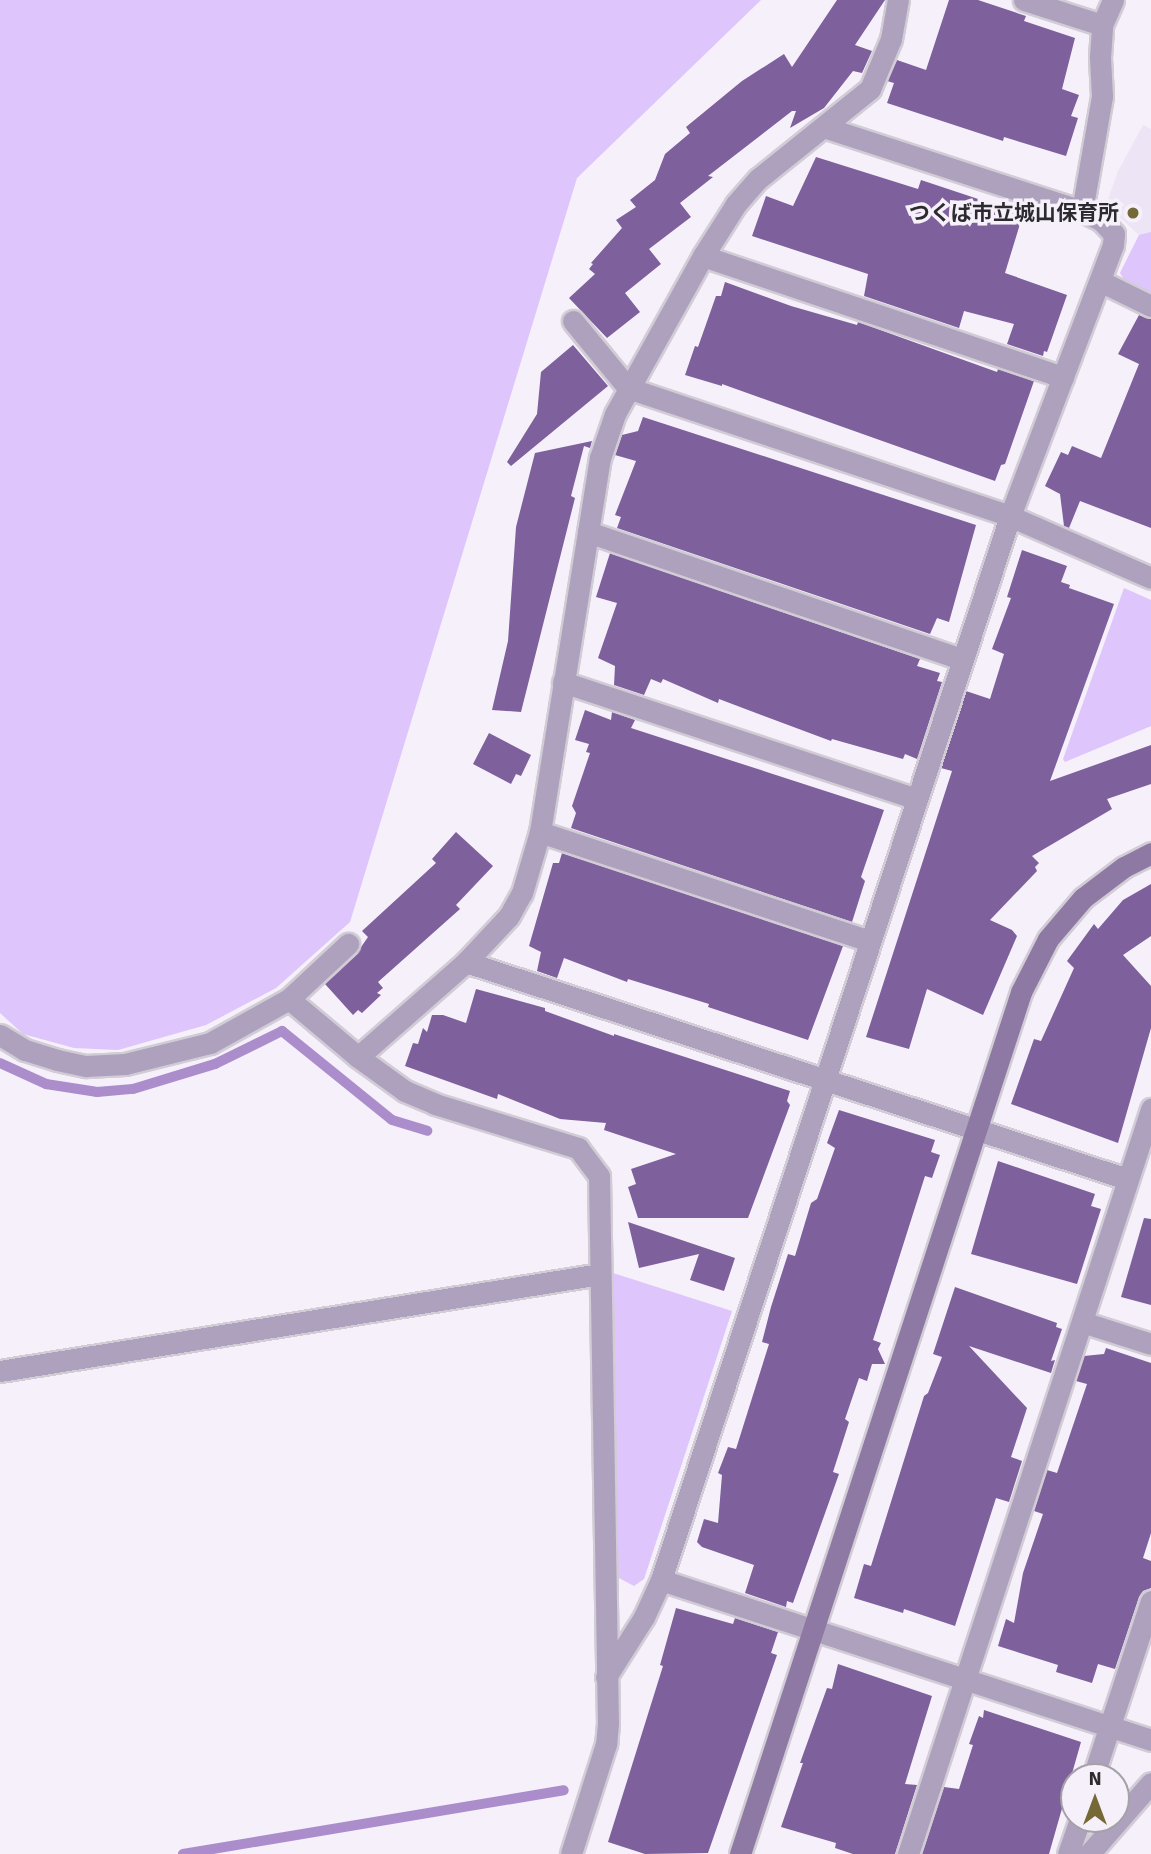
<!DOCTYPE html>
<html>
<head>
<meta charset="utf-8">
<style>
  body { margin:0 }
  #map { position:relative; width:1151px; height:1854px; overflow:hidden; background:#f5f0fa; font-family:Signika,"Noto Sans JP",sans-serif }
  div>[style] { position:absolute }
  .built>* { inset:0; background:#ede5f6 }
  .green>* { inset:0; background:#dec5fb }
  .stream>* { height:10px; margin:-5px; padding:0 5px; transform-origin:5px; border-radius:5px; background:#ab8dcc }
  .building>* { inset:0; background:#7d609c }
  .roads { filter:drop-shadow(2px 0 #d1ccd5) drop-shadow(-2px 0 #d1ccd5) drop-shadow(0 2px #d1ccd5) drop-shadow(0 -2px #d1ccd5) }
  .street>* { height:21px; margin:-10.5px; padding:0 10.5px; transform-origin:10.5px; border-radius:10.5px; background:#aea1bd }
  .secondary>* { height:21px; margin:-10.5px; padding:0 10.5px; transform-origin:10.5px; border-radius:10.5px; background:#8d79a3 }
  .dots>* { width:19px; height:19px; translate:-50% -50%; box-sizing:border-box; border:4px solid #f5f0fa; border-radius:50% }
  span { translate:-50% -50%; white-space:nowrap; text-align:center; line-height:1.15; -webkit-text-stroke:7px #f5f0fa; paint-order:stroke }
  .poi-label { font-size:21px; color:#2c2a2e; font-weight:700 }
  .right { translate:-100% -50%; text-align:right }
  .north { position:absolute; left:1060px; top:1763px; width:70px; height:70px; box-sizing:border-box; background:#f5f0fa; border:2px solid #a5a1a8; border-radius:50%; rotate:0deg; font-size:19px; font-weight:700; line-height:28px; text-align:center; color:#2c2a2e }
  .north::after { content:''; display:block; margin:auto; width:24px; height:32px; background:#756936; clip-path:polygon(50% 0,100% 100%,50% 72%,0 100%) }
</style>
</head>
<body>
<div id="map">
  <div class="built">
    <i style="clip-path:polygon(1143px 125px,1151px 129px,1151px 296px,1120px 273px,1139px 235px,1106px 205px,1118px 171px)"></i>
  </div>
  <div class="green">
    <i style="clip-path:polygon(0 0,761px 0,577px 178px,350px 922px,276px 988px,206px 1025px,118px 1050px,74px 1048px,23px 1034px,0 1013px)"></i>
    <i style="clip-path:polygon(1151px 232px,1151px 296px,1126px 283px,1120px 273px,1139px 235px)"></i>
    <i style="clip-path:polygon(1124px 588px,1151px 600px,1151px 726px,1065px 762px,1063px 759px)"></i>
    <i style="clip-path:polygon(613px 1273px,732px 1311px,644px 1579px,634px 1586px,619px 1578px,615px 1569px)"></i>
  </div>
  <div class="stream">
    <i style="left:0;top:1063px;width:51px;rotate:24.5deg"></i>
    <i style="left:46px;top:1084px;width:52px;rotate:8.9deg"></i>
    <i style="left:97px;top:1092px;width:36px;rotate:-5deg"></i>
    <i style="left:133px;top:1089px;width:86px;rotate:-17deg"></i>
    <i style="left:215px;top:1064px;width:75px;rotate:-26.2deg"></i>
    <i style="left:282px;top:1031px;width:141px;rotate:39deg"></i>
    <i style="left:392px;top:1120px;width:37px;rotate:17deg"></i>
    <i style="left:183px;top:1854px;width:386px;rotate:-9.5deg"></i>
  </div>
  <div class="building">
    <i style="clip-path:polygon(837px 0,885px 0,855px 45px,872px 51px,862px 73px,853px 71px,824px 108px,790px 128px,796px 111px,792px 111px,708px 176px,713px 177px,680px 203px,691px 217px,649px 249px,661px 264px,625px 293px,640px 312px,607px 338px,569px 298px,595px 274px,589px 269px,593px 264px,591px 263px,622px 228px,616px 220px,636px 207px,630px 200px,655px 180px,665px 154px,690px 133px,686px 127px,742px 81px,784px 54px,792px 67px)"></i>
    <i style="clip-path:polygon(949px 0,978px 0,1026px 16px,1024px 21px,1075px 38px,1062px 89px,1079px 95px,1071px 116px,1078px 118px,1066px 156px,1004px 137px,1003px 141px,887px 103px,894px 83px,887px 81px,897px 60px,926px 70px)"></i>
    <i style="clip-path:polygon(816px 157px,918px 189px,921px 180px,1023px 214px,1005px 273px,1067px 295px,1047px 352px,1044px 351px,1043px 356px,1007px 344px,1014px 324px,964px 311px,959px 328px,864px 296px,868px 274px,752px 236px,766px 196px,793px 206px)"></i>
    <i style="clip-path:polygon(725px 282px,791px 306px,857px 325px,858px 322px,997px 372px,998px 369px,1034px 381px,1005px 464px,1001px 465px,995px 481px,722px 384px,722px 386px,685px 375px,695px 346px,698px 347px,716px 296px,721px 296px)"></i>
    <i style="clip-path:polygon(1139px 315px,1151px 319px,1151px 528px,1080px 501px,1069px 528px,1064px 526px,1060px 494px,1045px 486px,1061px 452px,1068px 455px,1072px 446px,1101px 458px,1139px 364px,1118px 354px)"></i>
    <i style="clip-path:polygon(573px 345px,608px 386px,511px 466px,507px 462px,537px 414px,541px 372px)"></i>
    <i style="clip-path:polygon(643px 417px,976px 525px,949px 622px,937px 618px,930px 634px,617px 528px,621px 517px,615px 515px,636px 461px,615px 455px,622px 435px,638px 431px)"></i>
    <i style="clip-path:polygon(592px 441px,590px 448px,584px 446px,571px 496px,575px 498px,521px 712px,492px 710px,508px 641px,516px 527px,535px 453px)"></i>
    <i style="clip-path:polygon(1022px 550px,1067px 566px,1061px 582px,1070px 585px,1069px 588px,1114px 604px,1050px 781px,1151px 745px,1151px 784px,1107px 799px,1112px 809px,1032px 856px,1039px 863px,1035px 867px,1037px 871px,990px 920px,1012px 930px,1017px 936px,983px 1015px,927px 989px,909px 1049px,866px 1037px,952px 771px,941px 768px,966px 691px,990px 699px,1004px 654px,992px 649px,1011px 598px,1007px 597px)"></i>
    <i style="clip-path:polygon(610px 553px,920px 659px,917px 666px,940px 673px,937px 681px,942px 682px,917px 759px,905px 754px,903px 759px,832px 739px,831px 741px,719px 699px,718px 703px,663px 679px,661px 683px,651px 679px,644px 695px,614px 685px,615px 666px,598px 658px,617px 603px,596px 597px)"></i>
    <i style="clip-path:polygon(585px 710px,611px 720px,612px 712px,635px 720px,631px 728px,884px 810px,861px 877px,865px 881px,852px 922px,571px 828px,576px 813px,572px 806px,590px 753px,586px 752px,589px 744px,575px 740px)"></i>
    <i style="clip-path:polygon(489px 733px,531px 755px,521px 776px,516px 774px,511px 784px,473px 764px)"></i>
    <i style="clip-path:polygon(456px 832px,493px 866px,456px 905px,460px 909px,378px 982px,383px 988px,377px 993px,381px 995px,362px 1013px,358px 1010px,353px 1015px,325px 984px,357px 953px,368px 937px,362px 931px,436px 863px,432px 859px)"></i>
    <i style="clip-path:polygon(562px 853px,843px 946px,808px 1040px,708px 1007px,709px 1004px,628px 979px,627px 982px,564px 958px,557px 978px,537px 971px,541px 952px,529px 946px,553px 863px,559px 863px)"></i>
    <i style="clip-path:polygon(1151px 884px,1151px 936px,1123px 955px,1151px 986px,1151px 1028px,1118px 1143px,1011px 1104px,1034px 1039px,1041px 1041px,1074px 968px,1067px 961px,1094px 924px,1098px 929px,1123px 900px)"></i>
    <i style="clip-path:polygon(476px 989px,545px 1008px,545px 1011px,614px 1036px,614px 1034px,790px 1091px,787px 1101px,790px 1105px,748px 1218px,638px 1218px,628px 1187px,636px 1184px,631px 1169px,676px 1154px,604px 1130px,606px 1123px,560px 1119px,498px 1094px,497px 1099px,405px 1066px,413px 1043px,418px 1044px,423px 1028px,427px 1032px,432px 1015px,443px 1015px,466px 1023px)"></i>
    <i style="clip-path:polygon(839px 1110px,935px 1140px,931px 1152px,940px 1155px,932px 1178px,925px 1176px,873px 1340px,881px 1343px,878px 1349px,885px 1364px,872px 1364px,867px 1381px,859px 1378px,845px 1419px,849px 1422px,833px 1472px,839px 1474px,793px 1603px,787px 1601px,786px 1607px,745px 1593px,754px 1565px,702px 1547px,697px 1542px,704px 1519px,718px 1523px,722px 1475px,718px 1473px,728px 1447px,736px 1449px,769px 1344px,762px 1342px,771px 1307px,788px 1254px,795px 1256px,811px 1203px,817px 1199px,835px 1148px,827px 1143px)"></i>
    <i style="clip-path:polygon(998px 1161px,1095px 1194px,1091px 1206px,1101px 1209px,1077px 1284px,971px 1254px)"></i>
    <i style="clip-path:polygon(1144px 1218px,1151px 1219px,1151px 1305px,1121px 1297px)"></i>
    <i style="clip-path:polygon(628px 1222px,735px 1258px,724px 1291px,690px 1280px,699px 1254px,639px 1268px)"></i>
    <i style="clip-path:polygon(955px 1287px,1057px 1323px,1056px 1327px,1062px 1329px,1051px 1361px,1055px 1360px,1051px 1373px,969px 1346px,1027px 1408px,1011px 1457px,1022px 1461px,1009px 1502px,996px 1498px,955px 1626px,904px 1609px,903px 1613px,854px 1598px,864px 1564px,871px 1566px,924px 1396px,928px 1393px,942px 1357px,933px 1354px)"></i>
    <i style="clip-path:polygon(1106px 1348px,1151px 1363px,1151px 1533px,1143px 1558px,1151px 1561px,1151px 1588px,1143px 1591px,1139px 1597px,1115px 1669px,1098px 1664px,1092px 1683px,1056px 1672px,1058px 1665px,998px 1646px,1006px 1619px,1014px 1623px,1023px 1573px,1043px 1514px,1034px 1511px,1047px 1470px,1057px 1473px,1087px 1384px,1076px 1381px,1084px 1356px,1104px 1354px)"></i>
    <i style="clip-path:polygon(676px 1608px,733px 1624px,735px 1618px,778px 1632px,771px 1653px,777px 1655px,708px 1853px,645px 1854px,608px 1842px,663px 1666px,660px 1665px)"></i>
    <i style="clip-path:polygon(838px 1664px,932px 1696px,905px 1784px,917px 1785px,895px 1854px,853px 1854px,835px 1848px,836px 1843px,781px 1827px,803px 1763px,800px 1763px,827px 1688px,832px 1689px)"></i>
    <i style="clip-path:polygon(984px 1710px,1081px 1742px,1049px 1854px,922px 1854px,944px 1787px,959px 1789px,973px 1745px,969px 1744px,979px 1716px,983px 1718px)"></i>
  </div>
  <div class="roads">
    <div class="street">
      <i style="left:1024px;top:0;width:82px;rotate:17.8deg"></i>
      <i style="left:1082px;top:211px;width:117px;rotate:-80.1deg"></i>
      <i style="left:1102px;top:96px;width:39px;rotate:-93deg"></i>
      <i style="left:1100px;top:57px;width:32px;rotate:-86deg"></i>
      <i style="left:1102px;top:25px;width:27px;rotate:-66deg"></i>
      <i style="left:703px;top:256px;width:380px;rotate:18.6deg"></i>
      <i style="left:1100px;top:281px;width:57px;rotate:26.1deg"></i>
      <i style="left:573px;top:321px;width:87px;rotate:50.6deg"></i>
      <i style="left:628px;top:388px;width:403px;rotate:18.5deg"></i>
      <i style="left:1010px;top:516px;width:154px;rotate:23.7deg"></i>
      <i style="left:588px;top:532px;width:395px;rotate:18.8deg"></i>
      <i style="left:563px;top:682px;width:372px;rotate:18.3deg"></i>
      <i style="left:540px;top:832px;width:347px;rotate:18.3deg"></i>
      <i style="left:466px;top:962px;width:696px;rotate:18.17deg"></i>
      <i style="left:289px;top:999px;width:81px;rotate:-43deg"></i>
      <i style="left:0;top:1035px;width:29px;rotate:31deg"></i>
      <i style="left:25px;top:1050px;width:34px;rotate:17deg"></i>
      <i style="left:57px;top:1060px;width:30px;rotate:12deg"></i>
      <i style="left:86px;top:1066px;width:39px;rotate:-3deg"></i>
      <i style="left:125px;top:1064px;width:88px;rotate:-13.9deg"></i>
      <i style="left:210px;top:1043px;width:90px;rotate:-29.1deg"></i>
      <i style="left:289px;top:999px;width:90px;rotate:40deg"></i>
      <i style="left:358px;top:1057px;width:58px;rotate:35.9deg"></i>
      <i style="left:405px;top:1091px;width:33px;rotate:23deg"></i>
      <i style="left:435px;top:1104px;width:150px;rotate:17.1deg"></i>
      <i style="left:578px;top:1148px;width:35px;rotate:53deg"></i>
      <i style="left:599px;top:1176px;width:547px;rotate:89.06deg"></i>
      <i style="left:608px;top:1723px;width:21px;rotate:95deg"></i>
      <i style="left:606px;top:1744px;width:115px;rotate:107.7deg"></i>
      <i style="left:358px;top:1057px;width:144px;rotate:-41.3deg"></i>
      <i style="left:466px;top:962px;width:63px;rotate:-46.9deg"></i>
      <i style="left:509px;top:916px;width:26px;rotate:-61deg"></i>
      <i style="left:522px;top:893px;width:64px;rotate:-73.6deg"></i>
      <i style="left:540px;top:832px;width:379px;rotate:-80.9deg"></i>
      <i style="left:600px;top:458px;width:46px;rotate:-71.2deg"></i>
      <i style="left:615px;top:414px;width:181px;rotate:-60.9deg"></i>
      <i style="left:703px;top:256px;width:62px;rotate:-57.6deg"></i>
      <i style="left:736px;top:204px;width:33px;rotate:-49deg"></i>
      <i style="left:758px;top:179px;width:144px;rotate:-38.8deg"></i>
      <i style="left:870px;top:89px;width:54px;rotate:-67.2deg"></i>
      <i style="left:891px;top:39px;width:40px;rotate:-80deg"></i>
      <i style="left:1082px;top:1322px;width:72px;rotate:17.7deg"></i>
      <i style="left:0;top:1371px;width:608px;rotate:-9.18deg"></i>
      <i style="left:661px;top:1580px;width:515px;rotate:18.08deg"></i>
      <i style="left:606px;top:1677px;width:71px;rotate:-57.7deg"></i>
      <i style="left:644px;top:1617px;width:41px;rotate:-65.3deg"></i>
      <i style="left:661px;top:1580px;width:1120px;rotate:-71.84deg"></i>
      <i style="left:1010px;top:516px;width:290px;rotate:-69.2deg"></i>
      <i style="left:1113px;top:245px;width:11px;rotate:-85deg"></i>
      <i style="left:1114px;top:234px;width:18px;rotate:-133deg"></i>
      <i style="left:1102px;top:221px;width:22px;rotate:-153deg"></i>
      <i style="left:1082px;top:211px;width:271px;rotate:-162deg"></i>
      <i style="left:1093px;top:1777px;width:185px;rotate:-71.8deg"></i>
      <i style="left:908px;top:1854px;width:784px;rotate:-71.93deg"></i>
      <i style="left:1068px;top:1854px;width:37px;rotate:-71deg"></i>
      <i style="left:1089px;top:1854px;width:94px;rotate:-48.9deg"></i>
    </div>
    <div class="secondary">
      <i style="left:740px;top:1854px;width:907px;rotate:-71.94deg"></i>
      <i style="left:1021px;top:992px;width:59px;rotate:-63deg"></i>
      <i style="left:1048px;top:939px;width:54px;rotate:-49.5deg"></i>
      <i style="left:1083px;top:898px;width:51px;rotate:-37.1deg"></i>
      <i style="left:1124px;top:867px;width:30px;rotate:-27deg"></i>
    </div>
  </div>
  <div class="dots">
    <i style="left:1133px;top:213px;background:#756936"></i>
  </div>
  <div class="poi-label">
    <span class="right" style="left:1119px;top:213px">つくば市立城山保育所</span>
  </div>
  <div class="north">N</div>
</div>
</body>
</html>
